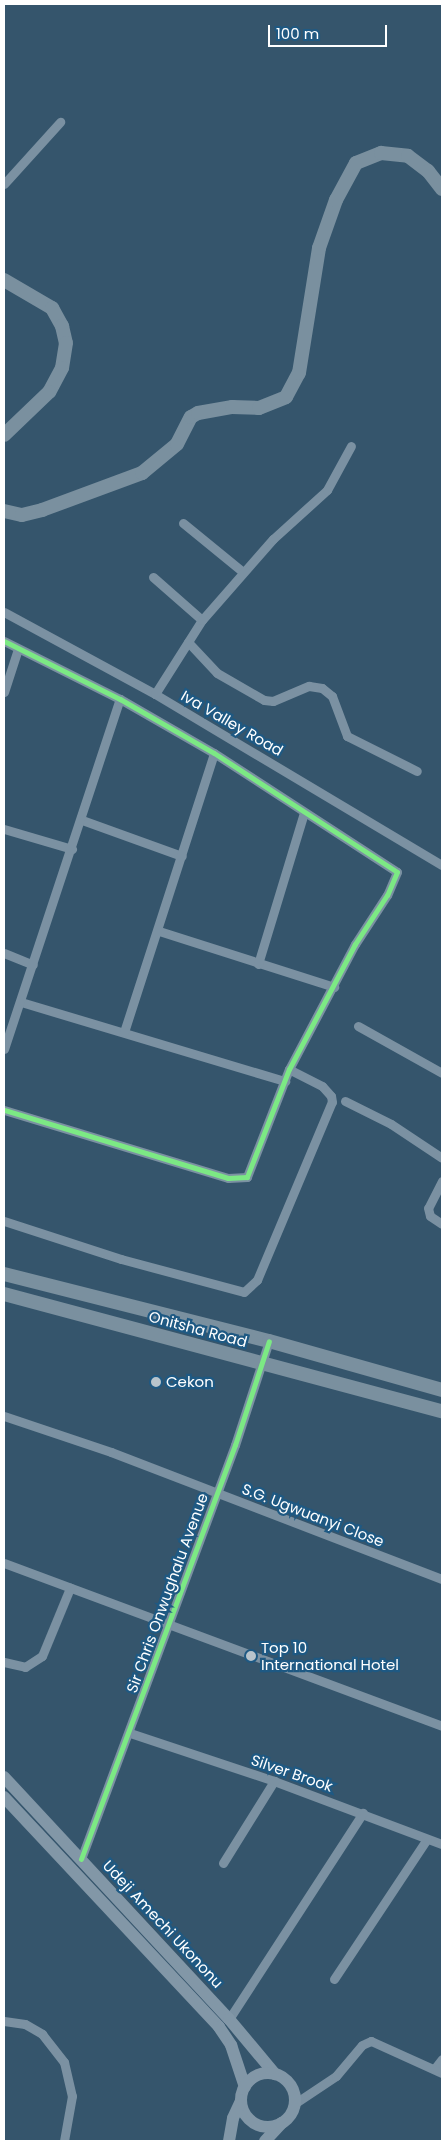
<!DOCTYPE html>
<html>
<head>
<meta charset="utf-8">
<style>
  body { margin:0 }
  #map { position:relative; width:446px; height:2145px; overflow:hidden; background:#35556c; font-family:Poppins,sans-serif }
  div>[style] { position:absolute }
  .street>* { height:9px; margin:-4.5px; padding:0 4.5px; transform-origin:4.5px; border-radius:4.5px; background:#7b91a2 }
  .secondary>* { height:12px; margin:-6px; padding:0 6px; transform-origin:6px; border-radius:6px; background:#8297a7 }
  .secondary>.ring { margin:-6px; padding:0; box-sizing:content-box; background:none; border:12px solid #8297a7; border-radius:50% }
  .primary>* { height:14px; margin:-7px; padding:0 7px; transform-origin:7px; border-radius:7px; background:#7a909f }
  .cycleway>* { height:5px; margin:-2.5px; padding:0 2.5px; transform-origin:2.5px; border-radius:2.5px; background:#7ce984 }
  .dots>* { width:14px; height:14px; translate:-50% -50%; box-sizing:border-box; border:2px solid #1e5983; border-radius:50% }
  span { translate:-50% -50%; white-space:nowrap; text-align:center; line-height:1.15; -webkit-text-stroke:4.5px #1e5983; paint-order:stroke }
  .street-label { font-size:15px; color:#fff }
  .poi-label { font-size:15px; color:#fff }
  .left { translate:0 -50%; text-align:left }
  .frame { position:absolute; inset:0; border:5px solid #fff; pointer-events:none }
  .scale { position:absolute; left:268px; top:25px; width:119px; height:22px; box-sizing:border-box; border:2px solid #fff; border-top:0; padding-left:6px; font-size:15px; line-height:18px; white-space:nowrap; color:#fff; -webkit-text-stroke:4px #1e5983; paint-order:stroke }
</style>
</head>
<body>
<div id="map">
  <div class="street">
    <i style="left:4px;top:184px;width:84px;rotate:-47.9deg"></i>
    <i style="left:183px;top:523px;width:77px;rotate:39.2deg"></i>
    <i style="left:153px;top:577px;width:65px;rotate:41.3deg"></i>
    <i style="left:4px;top:612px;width:172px;rotate:28.5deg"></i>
    <i style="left:155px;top:694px;width:334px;rotate:30.8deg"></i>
    <i style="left:4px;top:641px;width:130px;rotate:26.6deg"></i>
    <i style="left:120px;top:699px;width:108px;rotate:29.9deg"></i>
    <i style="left:214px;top:753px;width:218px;rotate:33deg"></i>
    <i style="left:397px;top:872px;width:25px;rotate:113deg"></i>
    <i style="left:387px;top:895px;width:59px;rotate:123.1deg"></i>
    <i style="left:355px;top:944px;width:141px;rotate:117.8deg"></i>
    <i style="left:289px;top:1069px;width:116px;rotate:111.3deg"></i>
    <i style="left:247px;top:1177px;width:19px;rotate:177deg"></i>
    <i style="left:228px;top:1178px;width:234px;rotate:-163.1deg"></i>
    <i style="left:188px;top:642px;width:42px;rotate:46.9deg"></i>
    <i style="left:217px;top:673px;width:54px;rotate:29.9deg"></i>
    <i style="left:264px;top:700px;width:9px;rotate:6deg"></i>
    <i style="left:273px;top:701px;width:39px;rotate:-23deg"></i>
    <i style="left:309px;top:686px;width:13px;rotate:9deg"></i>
    <i style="left:322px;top:688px;width:13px;rotate:39deg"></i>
    <i style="left:332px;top:696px;width:43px;rotate:69.4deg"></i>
    <i style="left:347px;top:736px;width:78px;rotate:26.6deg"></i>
    <i style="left:4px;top:692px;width:45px;rotate:-72deg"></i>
    <i style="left:155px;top:694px;width:88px;rotate:-57.6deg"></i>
    <i style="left:202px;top:620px;width:108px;rotate:-48.8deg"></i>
    <i style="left:273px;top:539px;width:73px;rotate:-42.2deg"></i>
    <i style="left:327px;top:490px;width:50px;rotate:-61.4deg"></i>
    <i style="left:82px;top:820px;width:106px;rotate:19.8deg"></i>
    <i style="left:4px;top:829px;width:71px;rotate:16.4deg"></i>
    <i style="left:159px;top:931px;width:184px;rotate:17.7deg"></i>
    <i style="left:4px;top:953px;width:31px;rotate:22deg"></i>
    <i style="left:258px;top:964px;width:158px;rotate:-73.1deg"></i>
    <i style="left:21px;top:1002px;width:276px;rotate:16.7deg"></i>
    <i style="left:358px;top:1026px;width:96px;rotate:29.2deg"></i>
    <i style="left:124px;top:1032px;width:293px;rotate:-72.1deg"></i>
    <i style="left:4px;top:1049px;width:369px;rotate:-71.7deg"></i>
    <i style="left:345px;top:1101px;width:51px;rotate:26.6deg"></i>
    <i style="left:391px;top:1124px;width:61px;rotate:33.7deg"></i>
    <i style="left:442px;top:1181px;width:30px;rotate:117deg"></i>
    <i style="left:428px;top:1208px;width:8px;rotate:76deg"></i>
    <i style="left:430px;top:1216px;width:14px;rotate:34deg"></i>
    <i style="left:4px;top:1221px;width:123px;rotate:18deg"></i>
    <i style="left:121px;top:1259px;width:127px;rotate:15deg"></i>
    <i style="left:244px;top:1292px;width:18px;rotate:-43deg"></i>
    <i style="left:257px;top:1280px;width:193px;rotate:-67.2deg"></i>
    <i style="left:332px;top:1102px;width:6px;rotate:-99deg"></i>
    <i style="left:331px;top:1096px;width:13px;rotate:-132deg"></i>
    <i style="left:322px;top:1086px;width:37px;rotate:-153deg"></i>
    <i style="left:4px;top:1416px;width:113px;rotate:18.6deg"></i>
    <i style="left:111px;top:1452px;width:355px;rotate:21deg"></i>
    <i style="left:4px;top:1563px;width:467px;rotate:20.4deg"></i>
    <i style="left:4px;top:1662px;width:22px;rotate:13deg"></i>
    <i style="left:25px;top:1667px;width:20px;rotate:-33deg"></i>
    <i style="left:42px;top:1656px;width:74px;rotate:-67.6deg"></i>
    <i style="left:130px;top:1733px;width:152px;rotate:18.4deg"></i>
    <i style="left:274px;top:1781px;width:179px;rotate:20.6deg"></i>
    <i style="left:81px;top:1859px;width:442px;rotate:-69.6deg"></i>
    <i style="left:235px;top:1445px;width:109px;rotate:-71.9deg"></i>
    <i style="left:223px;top:1863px;width:97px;rotate:-58.1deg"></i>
    <i style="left:334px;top:1979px;width:168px;rotate:-56.4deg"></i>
    <i style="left:229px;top:2019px;width:246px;rotate:-57deg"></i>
    <i style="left:4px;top:2021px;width:21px;rotate:8deg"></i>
    <i style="left:25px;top:2024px;width:20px;rotate:30deg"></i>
    <i style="left:42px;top:2034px;width:36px;rotate:52deg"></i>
    <i style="left:64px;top:2062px;width:35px;rotate:77deg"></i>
    <i style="left:72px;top:2096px;width:46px;rotate:100.1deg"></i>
    <i style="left:435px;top:2068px;width:11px;rotate:-52deg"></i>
    <i style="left:294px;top:2104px;width:50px;rotate:-33.7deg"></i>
    <i style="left:336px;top:2076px;width:40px;rotate:-50deg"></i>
    <i style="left:362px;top:2045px;width:10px;rotate:-24deg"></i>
    <i style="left:371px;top:2041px;width:78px;rotate:24.3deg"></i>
  </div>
  <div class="secondary">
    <i style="left:4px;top:1777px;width:330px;rotate:47.1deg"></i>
    <i style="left:229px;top:2019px;width:72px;rotate:50.1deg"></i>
    <i style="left:4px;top:1797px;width:315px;rotate:46.9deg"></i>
    <i style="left:219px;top:2027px;width:22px;rotate:56deg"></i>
    <i style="left:231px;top:2045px;width:44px;rotate:71.6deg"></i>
    <i class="ring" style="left:241px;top:2073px;width:42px;height:42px"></i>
    <i style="left:229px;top:2141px;width:23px;rotate:-80deg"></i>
    <i style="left:233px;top:2118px;width:19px;rotate:-65deg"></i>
    <i style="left:265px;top:2141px;width:25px;rotate:-47deg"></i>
  </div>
  <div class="primary">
    <i style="left:4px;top:280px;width:56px;rotate:30.3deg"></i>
    <i style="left:52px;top:308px;width:21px;rotate:61deg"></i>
    <i style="left:62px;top:326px;width:17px;rotate:77deg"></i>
    <i style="left:66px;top:343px;width:25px;rotate:99deg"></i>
    <i style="left:62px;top:368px;width:27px;rotate:118deg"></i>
    <i style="left:49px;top:392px;width:62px;rotate:136.3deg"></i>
    <i style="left:4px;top:511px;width:18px;rotate:13deg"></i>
    <i style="left:22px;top:515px;width:21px;rotate:-14deg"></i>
    <i style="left:42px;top:510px;width:107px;rotate:-20.3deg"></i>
    <i style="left:142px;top:473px;width:45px;rotate:-39.6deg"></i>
    <i style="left:177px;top:444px;width:30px;rotate:-63deg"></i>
    <i style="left:191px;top:417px;width:8px;rotate:-30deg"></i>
    <i style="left:198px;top:413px;width:35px;rotate:-10deg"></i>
    <i style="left:232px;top:407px;width:27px;rotate:2deg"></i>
    <i style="left:259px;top:408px;width:29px;rotate:-22deg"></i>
    <i style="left:286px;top:397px;width:27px;rotate:-62deg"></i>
    <i style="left:299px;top:373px;width:127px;rotate:-80.9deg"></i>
    <i style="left:319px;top:248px;width:51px;rotate:-70.5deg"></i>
    <i style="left:336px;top:200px;width:42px;rotate:-61.6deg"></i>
    <i style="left:356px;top:163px;width:27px;rotate:-22deg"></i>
    <i style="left:381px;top:153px;width:27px;rotate:6deg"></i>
    <i style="left:408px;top:156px;width:25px;rotate:37deg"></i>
    <i style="left:428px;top:171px;width:23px;rotate:52deg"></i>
    <i style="left:4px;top:1274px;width:273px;rotate:14.2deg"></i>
    <i style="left:269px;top:1341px;width:180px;rotate:15.8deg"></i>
    <i style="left:4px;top:1294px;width:453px;rotate:15deg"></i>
  </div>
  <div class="cycleway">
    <i style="left:4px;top:641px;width:130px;rotate:26.6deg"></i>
    <i style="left:120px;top:699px;width:108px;rotate:29.9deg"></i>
    <i style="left:214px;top:753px;width:218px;rotate:33deg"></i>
    <i style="left:397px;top:872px;width:25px;rotate:113deg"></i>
    <i style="left:387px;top:895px;width:59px;rotate:123.1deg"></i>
    <i style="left:355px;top:944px;width:141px;rotate:117.8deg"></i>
    <i style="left:289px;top:1069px;width:116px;rotate:111.3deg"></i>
    <i style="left:247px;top:1177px;width:19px;rotate:177deg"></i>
    <i style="left:228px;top:1178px;width:234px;rotate:-163.1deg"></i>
    <i style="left:81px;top:1859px;width:442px;rotate:-69.6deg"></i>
    <i style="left:235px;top:1445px;width:109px;rotate:-71.9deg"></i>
  </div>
  <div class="dots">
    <i style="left:156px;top:1382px;background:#b8c4cc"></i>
    <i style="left:251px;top:1656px;background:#b8c4cc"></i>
  </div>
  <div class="street-label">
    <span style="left:232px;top:723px;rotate:30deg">Iva Valley Road</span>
    <span style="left:198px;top:1329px;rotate:15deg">Onitsha Road</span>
    <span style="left:313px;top:1515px;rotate:21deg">S.G. Ugwuanyi Close</span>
    <span style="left:167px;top:1593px;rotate:-70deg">Sir Chris Onwughalu Avenue</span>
    <span style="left:292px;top:1773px;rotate:19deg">Silver Brook</span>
    <span style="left:163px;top:1924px;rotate:47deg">Udeji Amechi Ukononu</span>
  </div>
  <div class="poi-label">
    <span class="left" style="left:166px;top:1382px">Cekon</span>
    <span class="left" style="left:261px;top:1656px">Top 10<br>International Hotel</span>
  </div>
  <div class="frame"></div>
  <div class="scale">100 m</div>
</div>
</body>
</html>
